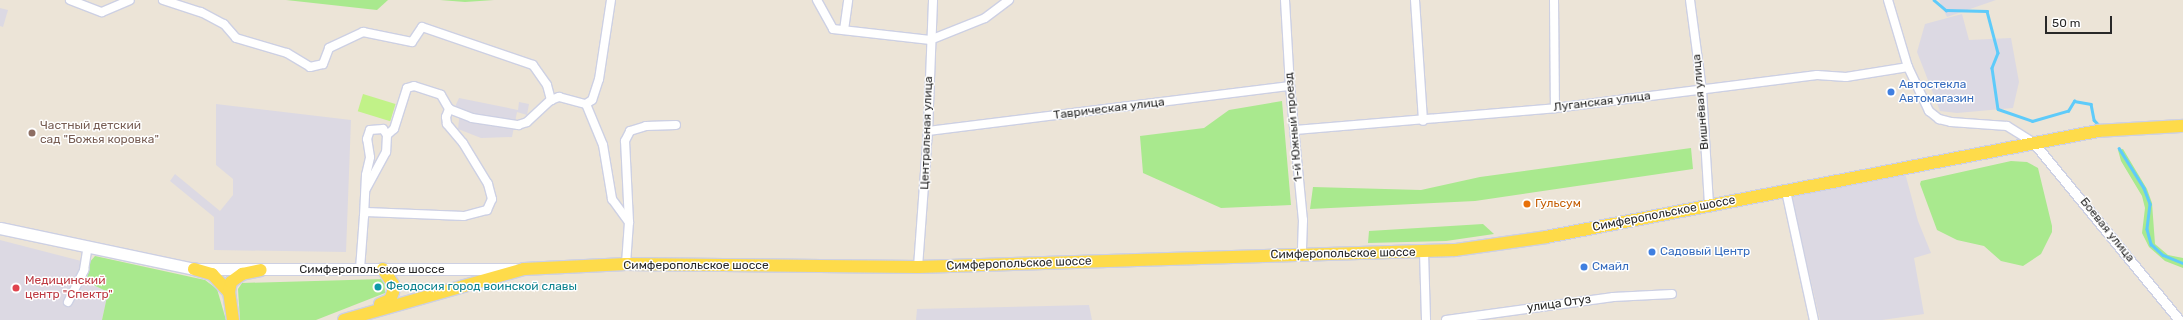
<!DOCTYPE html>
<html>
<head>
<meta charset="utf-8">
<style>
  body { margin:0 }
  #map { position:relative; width:2183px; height:320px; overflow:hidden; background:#ece4d7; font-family:Rubik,sans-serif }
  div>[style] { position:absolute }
  .industrial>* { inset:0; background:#dcd9e3 }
  .green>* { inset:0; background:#a9e98e }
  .pitch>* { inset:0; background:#c1f288; transform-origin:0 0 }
  .stream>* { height:2.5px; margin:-1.25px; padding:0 1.25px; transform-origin:1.25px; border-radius:1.25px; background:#5ecbfa }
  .roads { filter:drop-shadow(1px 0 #cdd0e3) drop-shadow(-1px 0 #cdd0e3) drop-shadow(0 1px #cdd0e3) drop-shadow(0 -1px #cdd0e3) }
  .minor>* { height:8px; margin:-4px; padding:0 4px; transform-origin:4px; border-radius:4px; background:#fff }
  .tertiary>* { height:9px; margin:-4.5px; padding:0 4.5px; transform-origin:4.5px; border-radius:4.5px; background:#fff }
  .secondary>* { height:11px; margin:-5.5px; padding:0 5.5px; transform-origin:5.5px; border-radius:5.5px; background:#fff }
  .primary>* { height:12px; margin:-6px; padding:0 6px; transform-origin:6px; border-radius:6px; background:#fedb4a }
  .dots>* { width:11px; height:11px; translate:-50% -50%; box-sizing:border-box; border:2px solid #fff; border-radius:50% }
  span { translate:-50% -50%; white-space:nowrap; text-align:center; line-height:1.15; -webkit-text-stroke:3px #fff; paint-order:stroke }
  .shop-label { font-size:12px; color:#366cbe }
  .left { translate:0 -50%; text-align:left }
  .street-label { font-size:12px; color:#282828 }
  .education-label { font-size:12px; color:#785e54 }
  .food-label { font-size:12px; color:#c56008 }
  .health-label { font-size:12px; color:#be3a42 }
  .culture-label { font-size:12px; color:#0d838f }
  .scale { position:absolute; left:2045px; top:16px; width:67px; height:18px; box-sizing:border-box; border:2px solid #282828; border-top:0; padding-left:5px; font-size:12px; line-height:14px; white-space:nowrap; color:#282828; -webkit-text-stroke:3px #fff; paint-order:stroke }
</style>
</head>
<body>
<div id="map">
  <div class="industrial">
    <i style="clip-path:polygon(1939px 0,1996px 0,1947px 17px)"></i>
    <i style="clip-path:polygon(0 8px,8px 10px,3px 27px,0 26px)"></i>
    <i style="clip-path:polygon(1962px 14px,1969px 40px,2011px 38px,2019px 82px,2013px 108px,1957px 113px,1940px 111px,1917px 52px,1925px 24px)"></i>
    <i style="clip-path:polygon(459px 98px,518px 110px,519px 102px,529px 104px,527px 115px,517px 112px,512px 137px,481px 138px,458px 129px,460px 111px,454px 109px)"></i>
    <i style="clip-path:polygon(216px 104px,351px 120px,346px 252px,214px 250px,214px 217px,170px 181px,175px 174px,220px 211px,233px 195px,233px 179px,216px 165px)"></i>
    <i style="clip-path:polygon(1905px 173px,1918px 221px,1931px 253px,1914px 258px,1924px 314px,1882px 320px,1820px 320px,1791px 194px)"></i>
    <i style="clip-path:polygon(0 240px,89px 263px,87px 282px,108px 292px,102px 320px,0 320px)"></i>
    <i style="clip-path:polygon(1089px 305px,1092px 320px,916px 320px,917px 309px)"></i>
  </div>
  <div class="green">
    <i style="clip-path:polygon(286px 0,388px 0,377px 10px)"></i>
    <i style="clip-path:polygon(440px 0,494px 0,465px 2px)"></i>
    <i style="clip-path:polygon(1282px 101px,1291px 205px,1221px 208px,1143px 173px,1140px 136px,1204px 128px,1229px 110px)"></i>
    <i style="clip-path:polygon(1691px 148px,1693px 169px,1475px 201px,1310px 209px,1313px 187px,1421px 190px,1480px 177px)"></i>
    <i style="clip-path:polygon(2123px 149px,2147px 189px,2152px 203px,2155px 244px,2168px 255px,2183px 258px,2183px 268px,2165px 261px,2149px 247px,2142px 233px,2145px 208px,2142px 196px,2121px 161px,2118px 150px)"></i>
    <i style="clip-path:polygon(2011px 161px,2027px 162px,2038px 168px,2052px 226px,2052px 232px,2041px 254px,2023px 266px,2001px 261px,1984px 246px,1957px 240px,1937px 230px,1920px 184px,1921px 181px)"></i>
    <i style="clip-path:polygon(1483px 224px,1494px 234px,1446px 241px,1368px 243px,1369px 231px)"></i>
    <i style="clip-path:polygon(95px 256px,205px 280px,217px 289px,226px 320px,102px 320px,108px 292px,87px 282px,89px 263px)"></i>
    <i style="clip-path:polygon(384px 279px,385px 293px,316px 320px,240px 320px,238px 289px,242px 283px)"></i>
  </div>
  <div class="pitch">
    <i style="left:363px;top:94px;width:34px;height:18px;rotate:17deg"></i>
  </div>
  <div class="stream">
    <i style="left:1934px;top:0;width:16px;rotate:40deg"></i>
    <i style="left:1946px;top:10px;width:41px;rotate:1.4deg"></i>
    <i style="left:1987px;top:11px;width:43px;rotate:75.3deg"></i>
    <i style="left:1998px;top:53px;width:16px;rotate:112deg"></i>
    <i style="left:1992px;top:68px;width:41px;rotate:81.7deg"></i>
    <i style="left:1998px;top:109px;width:36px;rotate:19deg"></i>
    <i style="left:2032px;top:121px;width:37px;rotate:-16deg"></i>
    <i style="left:2068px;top:111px;width:12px;rotate:-59deg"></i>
    <i style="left:2074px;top:101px;width:17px;rotate:10deg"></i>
    <i style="left:2091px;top:104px;width:16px;rotate:79deg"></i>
    <i style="left:2094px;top:120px;width:7px;rotate:45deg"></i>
    <i style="left:2119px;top:148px;width:47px;rotate:58deg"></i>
    <i style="left:2144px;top:188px;width:17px;rotate:69deg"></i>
    <i style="left:2150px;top:204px;width:25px;rotate:97deg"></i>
    <i style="left:2147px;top:229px;width:16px;rotate:75deg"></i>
    <i style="left:2151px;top:244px;width:16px;rotate:43deg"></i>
    <i style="left:2163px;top:255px;width:22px;rotate:22deg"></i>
  </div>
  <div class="roads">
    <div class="minor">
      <i style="left:70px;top:0;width:34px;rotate:21deg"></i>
      <i style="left:102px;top:12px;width:30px;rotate:-23deg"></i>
      <i style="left:163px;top:0;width:40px;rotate:18deg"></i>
      <i style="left:201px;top:12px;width:26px;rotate:28deg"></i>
      <i style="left:224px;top:24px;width:18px;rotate:49deg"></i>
      <i style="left:236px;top:38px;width:53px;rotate:16.4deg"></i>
      <i style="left:287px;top:53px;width:27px;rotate:31deg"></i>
      <i style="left:310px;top:67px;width:13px;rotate:-13deg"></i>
      <i style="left:323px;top:64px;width:17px;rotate:-69deg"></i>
      <i style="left:329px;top:48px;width:38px;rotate:-25deg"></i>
      <i style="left:363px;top:32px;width:50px;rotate:11.5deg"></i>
      <i style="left:412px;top:42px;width:18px;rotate:-56deg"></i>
      <i style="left:422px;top:27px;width:117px;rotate:18.9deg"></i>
      <i style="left:533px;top:65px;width:24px;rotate:55deg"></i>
      <i style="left:547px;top:85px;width:16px;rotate:75deg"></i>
      <i style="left:611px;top:0;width:80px;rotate:98.6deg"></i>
      <i style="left:599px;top:79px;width:22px;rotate:108deg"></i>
      <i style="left:592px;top:100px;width:7px;rotate:146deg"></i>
      <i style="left:586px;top:104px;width:44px;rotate:67.5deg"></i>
      <i style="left:603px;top:145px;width:55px;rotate:80.5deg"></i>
      <i style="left:612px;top:199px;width:29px;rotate:54deg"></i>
      <i style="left:629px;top:222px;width:42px;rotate:94.1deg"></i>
      <i style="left:817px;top:0;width:33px;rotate:61deg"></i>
      <i style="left:833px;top:29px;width:98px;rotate:6.5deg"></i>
      <i style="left:930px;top:40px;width:59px;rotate:-21.8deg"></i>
      <i style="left:985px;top:18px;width:30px;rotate:-37deg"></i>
      <i style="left:1285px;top:0;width:86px;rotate:86.7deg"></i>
      <i style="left:1290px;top:86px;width:135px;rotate:84.5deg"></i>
      <i style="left:1303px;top:220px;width:34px;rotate:92deg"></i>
      <i style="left:1415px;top:0;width:121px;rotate:86.2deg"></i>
      <i style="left:1554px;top:0;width:108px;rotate:89.5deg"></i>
      <i style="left:1690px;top:0;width:91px;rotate:82.4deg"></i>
      <i style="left:1702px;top:90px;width:115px;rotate:86.5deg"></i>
      <i style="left:1888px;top:0;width:70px;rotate:73.4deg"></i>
      <i style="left:1908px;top:67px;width:49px;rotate:64.5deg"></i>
      <i style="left:1929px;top:111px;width:13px;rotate:39deg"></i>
      <i style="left:1939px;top:119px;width:12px;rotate:14deg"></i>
      <i style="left:1951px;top:122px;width:56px;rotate:4.1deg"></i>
      <i style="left:2007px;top:126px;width:31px;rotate:32deg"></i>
      <i style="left:844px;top:30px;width:30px;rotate:-82deg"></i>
      <i style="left:1295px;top:130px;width:261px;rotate:-4.8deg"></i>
      <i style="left:1555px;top:108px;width:264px;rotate:-7.2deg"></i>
      <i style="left:1817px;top:75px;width:29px;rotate:4deg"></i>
      <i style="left:1846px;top:77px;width:63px;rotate:-9.2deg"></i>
      <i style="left:928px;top:131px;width:365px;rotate:-7.1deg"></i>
      <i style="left:387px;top:135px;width:9px;rotate:-41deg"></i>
      <i style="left:394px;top:129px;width:43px;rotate:-72.4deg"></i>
      <i style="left:407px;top:88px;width:7px;rotate:-16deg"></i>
      <i style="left:414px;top:86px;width:28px;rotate:18deg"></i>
      <i style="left:441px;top:95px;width:16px;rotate:60deg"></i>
      <i style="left:1786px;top:191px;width:132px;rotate:77.8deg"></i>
      <i style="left:364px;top:216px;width:41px;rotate:-87.2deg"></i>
      <i style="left:366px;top:175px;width:18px;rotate:-77deg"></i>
      <i style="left:370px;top:157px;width:18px;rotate:-99deg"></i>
      <i style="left:367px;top:139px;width:9px;rotate:-72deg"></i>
      <i style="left:370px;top:130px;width:13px;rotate:-4deg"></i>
      <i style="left:383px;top:129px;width:7px;rotate:56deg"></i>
      <i style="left:387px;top:135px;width:17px;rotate:93deg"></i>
      <i style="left:386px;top:152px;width:42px;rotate:118.4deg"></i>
      <i style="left:629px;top:222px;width:81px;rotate:-92.8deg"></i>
      <i style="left:625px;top:141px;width:11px;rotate:-63deg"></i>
      <i style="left:630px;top:131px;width:17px;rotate:-17deg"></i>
      <i style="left:646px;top:126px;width:30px;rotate:-2deg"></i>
      <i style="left:1424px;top:252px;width:68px;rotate:88.3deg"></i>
      <i style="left:918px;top:267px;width:136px;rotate:-85.8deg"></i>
      <i style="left:928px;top:131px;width:131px;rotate:-87.8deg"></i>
      <i style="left:360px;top:269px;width:53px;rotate:-85.7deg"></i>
      <i style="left:364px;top:216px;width:4px;rotate:-63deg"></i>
      <i style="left:366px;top:212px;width:98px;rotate:2.3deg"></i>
      <i style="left:464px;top:216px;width:24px;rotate:-15deg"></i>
      <i style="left:487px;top:210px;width:12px;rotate:-66deg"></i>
      <i style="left:492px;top:199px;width:16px;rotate:-105deg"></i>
      <i style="left:488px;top:184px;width:48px;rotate:-121.4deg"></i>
      <i style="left:463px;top:143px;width:25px;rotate:-130deg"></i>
      <i style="left:447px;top:124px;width:7px;rotate:-98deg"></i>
      <i style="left:446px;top:117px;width:9px;rotate:-69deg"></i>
      <i style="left:449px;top:109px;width:25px;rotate:21deg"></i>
      <i style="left:472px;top:118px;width:47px;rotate:8.7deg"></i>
      <i style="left:518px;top:125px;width:9px;rotate:-18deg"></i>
      <i style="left:527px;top:122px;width:33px;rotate:-43deg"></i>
      <i style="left:551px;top:100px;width:9px;rotate:-21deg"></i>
      <i style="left:559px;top:97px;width:28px;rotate:15deg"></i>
      <i style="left:68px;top:302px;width:36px;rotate:-63deg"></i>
      <i style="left:84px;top:270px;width:24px;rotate:-81deg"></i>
      <i style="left:1446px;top:320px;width:169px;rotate:-7.8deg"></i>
      <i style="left:1613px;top:297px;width:59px;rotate:-2.9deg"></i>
    </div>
    <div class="tertiary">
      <i style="left:2033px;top:142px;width:230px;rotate:50.6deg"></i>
    </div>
    <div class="secondary">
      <i style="left:0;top:228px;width:198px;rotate:11.9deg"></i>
      <i style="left:194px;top:269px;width:321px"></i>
    </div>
    <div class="primary">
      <i style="left:194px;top:269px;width:19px;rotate:16deg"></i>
      <i style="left:212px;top:274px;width:25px;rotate:47deg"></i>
      <i style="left:380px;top:304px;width:11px;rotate:-22deg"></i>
      <i style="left:390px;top:300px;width:9px;rotate:-69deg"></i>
      <i style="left:393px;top:292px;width:8px;rotate:-90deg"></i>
      <i style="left:393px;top:284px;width:18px;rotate:-124deg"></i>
      <i style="left:233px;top:320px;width:28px;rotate:-98deg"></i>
      <i style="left:229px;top:292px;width:10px;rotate:-79deg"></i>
      <i style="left:231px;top:282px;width:14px;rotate:-36deg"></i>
      <i style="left:242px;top:274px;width:19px;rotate:-12deg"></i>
      <i style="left:344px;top:320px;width:187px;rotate:-15.8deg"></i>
      <i style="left:524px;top:269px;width:102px;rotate:-2.8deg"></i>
      <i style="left:626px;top:264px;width:292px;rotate:0.6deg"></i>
      <i style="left:918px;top:267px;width:537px;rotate:-1.81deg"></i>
      <i style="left:1455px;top:250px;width:92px;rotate:-8.1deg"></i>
      <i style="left:1546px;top:237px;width:562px;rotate:-10.87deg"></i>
      <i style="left:2098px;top:131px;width:85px;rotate:-3.4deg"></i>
    </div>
  </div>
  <div class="dots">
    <i style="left:1891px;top:92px;background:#3f7fe0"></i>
    <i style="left:32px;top:133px;background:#8d6e63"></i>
    <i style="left:1527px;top:204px;background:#e8710a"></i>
    <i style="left:1652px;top:252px;background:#3f7fe0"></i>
    <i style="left:1584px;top:267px;background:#3f7fe0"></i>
    <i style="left:378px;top:287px;background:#0f9aa8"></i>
    <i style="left:16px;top:288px;background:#e0444e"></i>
  </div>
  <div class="shop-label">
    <span class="left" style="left:1899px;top:92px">Автостекла<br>Автомагазин</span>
    <span class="left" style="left:1660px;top:252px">Садовый Центр</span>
    <span class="left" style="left:1592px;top:267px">Смайл</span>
  </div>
  <div class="street-label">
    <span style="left:1602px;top:102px;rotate:-7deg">Луганская улица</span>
    <span style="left:1701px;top:102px;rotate:-95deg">Вишнёвая улица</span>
    <span style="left:1109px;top:109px;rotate:-7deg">Таврическая улица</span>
    <span style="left:1294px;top:127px;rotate:-95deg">1-й Южный проезд</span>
    <span style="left:927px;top:133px;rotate:-88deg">Центральная улица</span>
    <span style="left:1664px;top:214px;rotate:-11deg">Симферопольское шоссе</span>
    <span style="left:2107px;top:230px;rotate:51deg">Боевая улица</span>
    <span style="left:1343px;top:254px;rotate:-1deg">Симферопольское шоссе</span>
    <span style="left:1019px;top:264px;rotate:-2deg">Симферопольское шоссе</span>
    <span style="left:696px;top:266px">Симферопольское шоссе</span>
    <span style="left:372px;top:270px">Симферопольское шоссе</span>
    <span style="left:1559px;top:304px;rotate:-8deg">улица Отуз</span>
  </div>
  <div class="education-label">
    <span class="left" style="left:40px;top:133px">Частный детский<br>сад "Божья коровка"</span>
  </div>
  <div class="food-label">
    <span class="left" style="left:1535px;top:204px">Гульсум</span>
  </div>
  <div class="health-label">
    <span class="left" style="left:25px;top:288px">Медицинский<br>центр "Спектр"</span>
  </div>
  <div class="culture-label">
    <span class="left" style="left:386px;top:287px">Феодосия город воинской славы</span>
  </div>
  <div class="scale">50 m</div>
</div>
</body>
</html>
